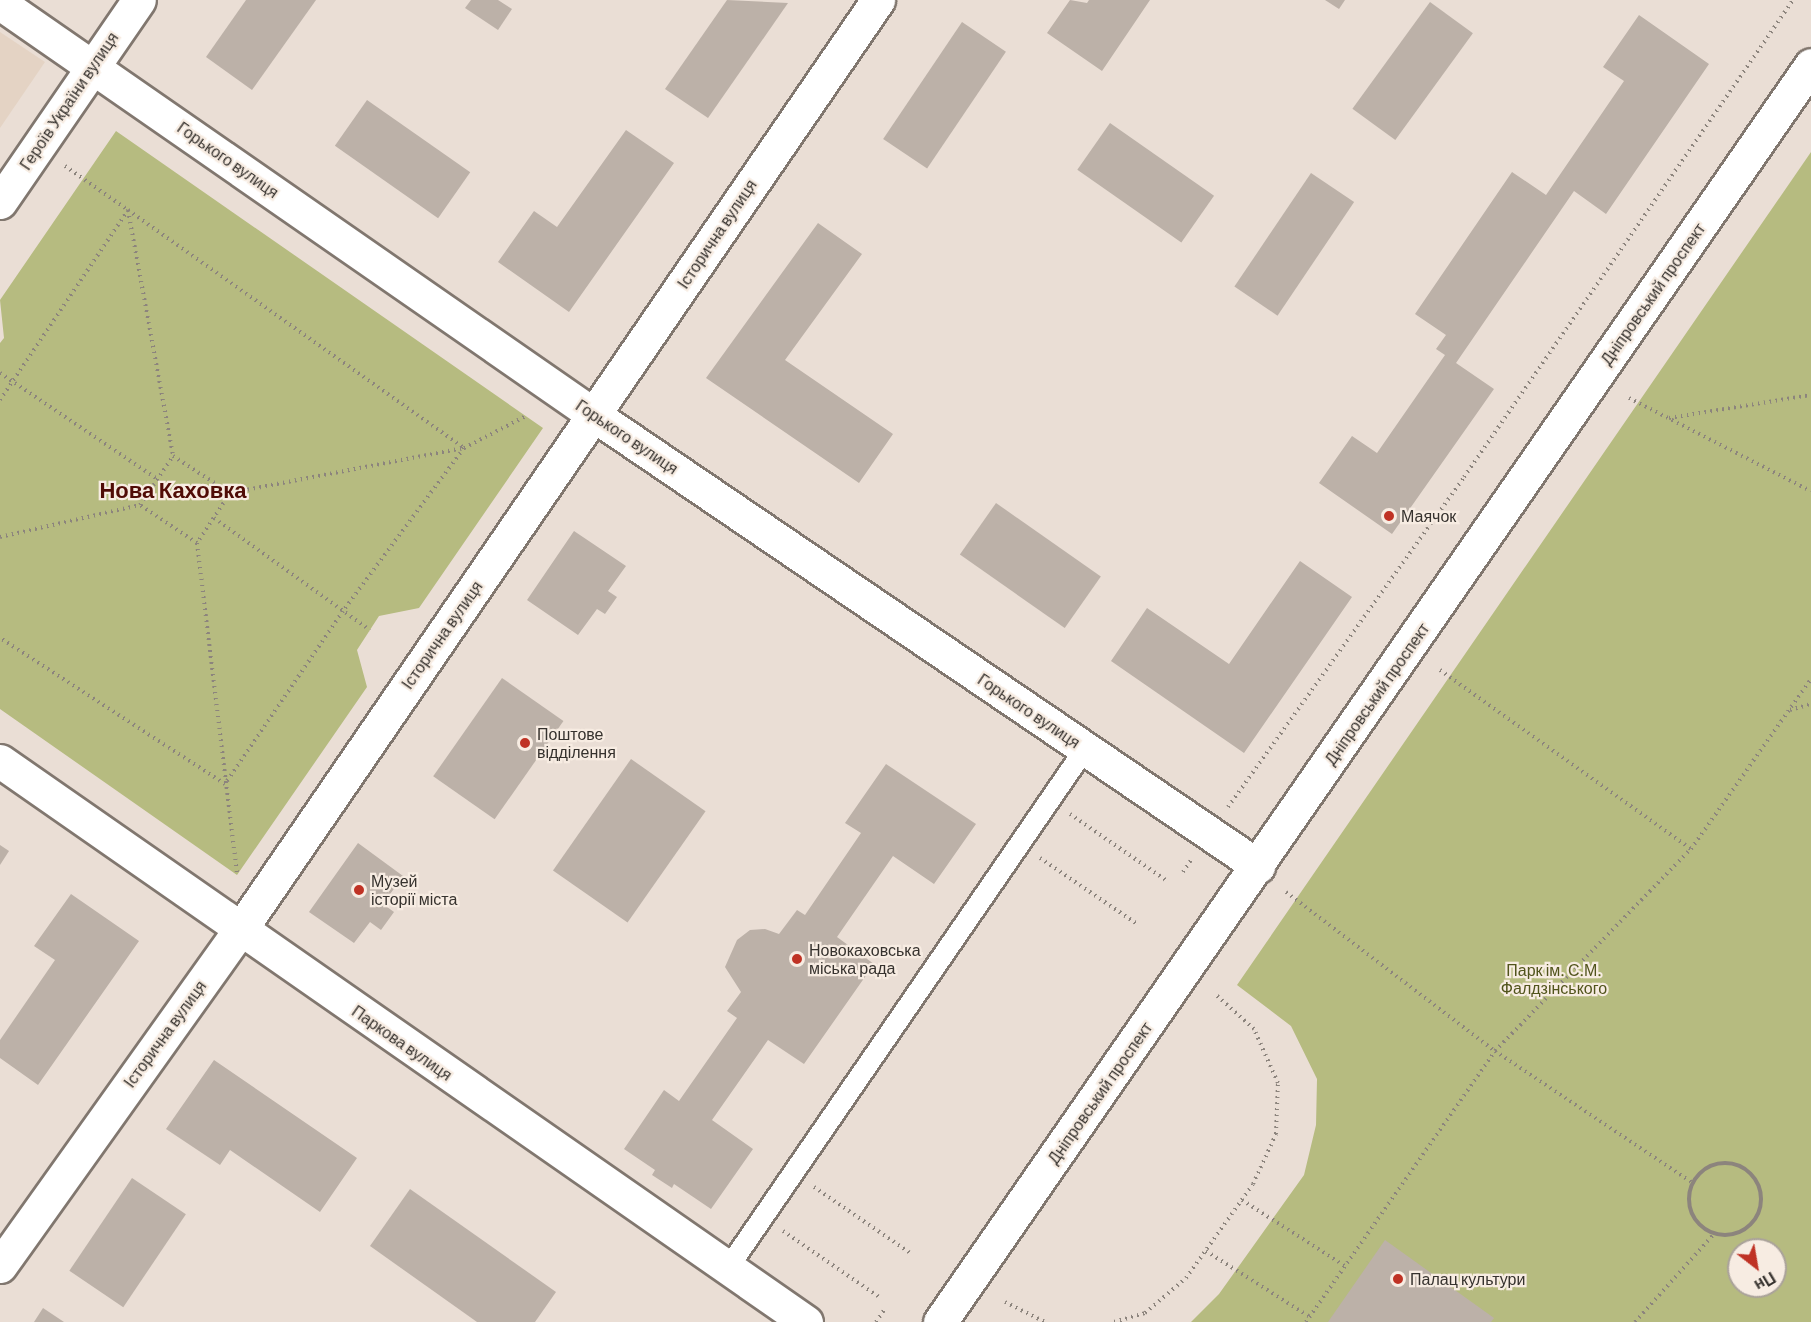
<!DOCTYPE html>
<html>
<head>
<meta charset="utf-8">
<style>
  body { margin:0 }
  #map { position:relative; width:1811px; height:1322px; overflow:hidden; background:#eaded5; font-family:Barlow,sans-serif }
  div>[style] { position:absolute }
  .built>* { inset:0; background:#e4d3c4 }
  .green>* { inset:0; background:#b6bb80 }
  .building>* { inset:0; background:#bcb1a8; transform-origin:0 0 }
  .path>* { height:4px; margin-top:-2px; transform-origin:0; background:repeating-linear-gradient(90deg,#8c847d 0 1.5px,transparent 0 6px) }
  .path>.ring { margin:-2px; padding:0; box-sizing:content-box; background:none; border:4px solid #8c847d; border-radius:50% }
  .roads { filter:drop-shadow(2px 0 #81776f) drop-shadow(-2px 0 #81776f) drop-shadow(0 2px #81776f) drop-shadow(0 -2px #81776f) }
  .lane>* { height:20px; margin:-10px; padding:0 10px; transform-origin:10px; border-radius:10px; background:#fff }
  .street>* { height:33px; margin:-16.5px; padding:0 16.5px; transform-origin:16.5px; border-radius:16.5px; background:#fff }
  .dots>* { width:16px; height:16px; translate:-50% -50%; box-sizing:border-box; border:3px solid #f7ece2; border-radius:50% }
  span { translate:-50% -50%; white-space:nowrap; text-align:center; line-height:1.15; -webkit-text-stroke:4.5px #f7ece2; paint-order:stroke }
  .street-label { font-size:16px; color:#36322e }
  .poi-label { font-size:16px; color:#36322e }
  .left { translate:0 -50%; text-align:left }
  .park-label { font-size:16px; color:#51541c }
  .district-label { font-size:22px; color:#500c06; font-weight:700 }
  .north { position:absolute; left:1727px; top:1238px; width:60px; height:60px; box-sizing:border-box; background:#f7ece2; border:2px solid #aaa29a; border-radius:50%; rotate:149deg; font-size:16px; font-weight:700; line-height:24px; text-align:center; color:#36322e }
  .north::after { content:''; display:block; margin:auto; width:21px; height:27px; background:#bf3224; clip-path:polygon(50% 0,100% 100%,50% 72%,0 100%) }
</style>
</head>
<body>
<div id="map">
  <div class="built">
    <i style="clip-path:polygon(0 32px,45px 62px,0 128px)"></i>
  </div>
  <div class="green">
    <i style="clip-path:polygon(116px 131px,543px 428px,419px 608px,379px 616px,357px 650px,367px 687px,237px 875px,0 709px,0 343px,4px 338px,0 300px)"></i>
    <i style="clip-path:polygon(evenodd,1811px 152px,1811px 1322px,1191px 1322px,1219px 1294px,1304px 1175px,1316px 1125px,1317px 1079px,1291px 1026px,1237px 985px,1811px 152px,1739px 1250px,1775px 1250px,1775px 1286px,1739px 1286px,1739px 1250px)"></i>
  </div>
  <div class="building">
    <i style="clip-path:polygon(246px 0,316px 0,252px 90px,206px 57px)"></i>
    <i style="clip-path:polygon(471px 0,498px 0,512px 9px,498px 30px,465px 8px)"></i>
    <i style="clip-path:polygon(727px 0,788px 3px,708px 118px,665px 89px)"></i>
    <i style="clip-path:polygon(1070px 0,1087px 3px,1089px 0,1150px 0,1102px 71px,1047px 33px)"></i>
    <i style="clip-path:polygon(1325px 0,1345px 0,1339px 9px)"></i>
    <i style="left:1430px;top:2px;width:53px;height:132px;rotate:36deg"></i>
    <i style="clip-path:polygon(1639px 15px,1709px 64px,1606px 214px,1574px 191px,1456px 363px,1494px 389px,1392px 534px,1319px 483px,1352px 436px,1377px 453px,1445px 355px,1436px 349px,1446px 335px,1415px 314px,1512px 172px,1546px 195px,1624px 81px,1603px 67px)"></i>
    <i style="left:962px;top:22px;width:53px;height:141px;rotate:34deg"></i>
    <i style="left:367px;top:100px;width:126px;height:56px;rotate:35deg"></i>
    <i style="left:1110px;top:123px;width:127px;height:57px;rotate:35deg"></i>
    <i style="clip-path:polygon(626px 130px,674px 163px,569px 312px,498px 262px,534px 211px,557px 227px)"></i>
    <i style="left:1311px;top:173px;width:52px;height:137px;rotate:34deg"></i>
    <i style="clip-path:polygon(818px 223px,862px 254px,785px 360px,893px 434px,859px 483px,706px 378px)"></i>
    <i style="left:996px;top:503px;width:128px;height:63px;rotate:35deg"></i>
    <i style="clip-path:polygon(574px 531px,626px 566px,608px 591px,617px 597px,605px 614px,597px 609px,578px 635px,527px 600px)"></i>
    <i style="clip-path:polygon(1300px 561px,1352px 597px,1244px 753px,1111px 661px,1147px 608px,1229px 664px)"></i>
    <i style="left:502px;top:678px;width:75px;height:120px;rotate:35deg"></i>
    <i style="left:631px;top:759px;width:91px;height:136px;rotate:35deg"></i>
    <i style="clip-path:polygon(886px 764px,976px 824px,934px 884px,893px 856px,837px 937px,874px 964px,804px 1064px,768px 1040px,712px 1120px,753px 1149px,711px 1209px,674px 1184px,672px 1188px,652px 1175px,655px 1170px,624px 1149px,664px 1090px,679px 1101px,737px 1018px,727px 1011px,741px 992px,725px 967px,737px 940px,750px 930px,765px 929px,779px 934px,797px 910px,805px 915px,861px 833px,845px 823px)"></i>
    <i style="clip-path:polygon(358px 843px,403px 876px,383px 904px,394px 912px,381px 930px,370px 922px,354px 943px,309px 912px)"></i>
    <i style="clip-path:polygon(0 845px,9px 851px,0 865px)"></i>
    <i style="clip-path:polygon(71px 894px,139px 941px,38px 1085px,0 1058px,0 1040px,55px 960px,34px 946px)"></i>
    <i style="clip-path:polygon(214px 1060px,357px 1158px,320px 1212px,230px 1150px,220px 1165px,166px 1129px)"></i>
    <i style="left:132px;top:1178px;width:65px;height:112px;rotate:34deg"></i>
    <i style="clip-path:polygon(410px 1189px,556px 1292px,535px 1322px,477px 1322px,370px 1246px)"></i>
    <i style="clip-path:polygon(1385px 1240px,1494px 1318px,1491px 1322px,1328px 1322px)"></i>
    <i style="clip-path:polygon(43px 1308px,64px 1322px,34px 1322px)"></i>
  </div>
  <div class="path">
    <i style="left:65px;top:166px;width:77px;rotate:34.9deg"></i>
    <i style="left:128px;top:210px;width:250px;rotate:79.6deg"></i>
    <i style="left:0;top:373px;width:189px;rotate:34deg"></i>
    <i style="left:1629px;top:398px;width:204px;rotate:27.1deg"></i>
    <i style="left:0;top:400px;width:229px;rotate:-56deg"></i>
    <i style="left:128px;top:210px;width:412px;rotate:35.3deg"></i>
    <i style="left:464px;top:448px;width:203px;rotate:126.6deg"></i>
    <i style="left:343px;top:611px;width:209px;rotate:124.3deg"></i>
    <i style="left:225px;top:784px;width:268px;rotate:-147deg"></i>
    <i style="left:1669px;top:418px;width:144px;rotate:-9.2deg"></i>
    <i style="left:230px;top:493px;width:60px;rotate:123.4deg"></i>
    <i style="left:197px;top:543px;width:69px;rotate:-146.3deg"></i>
    <i style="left:140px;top:505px;width:59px;rotate:-56deg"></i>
    <i style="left:173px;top:456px;width:68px;rotate:33deg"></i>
    <i style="left:230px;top:493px;width:238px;rotate:-10.9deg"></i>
    <i style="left:464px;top:448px;width:70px;rotate:-27.3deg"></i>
    <i style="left:214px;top:518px;width:192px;rotate:35.7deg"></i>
    <i style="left:0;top:537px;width:144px;rotate:-12.9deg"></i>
    <i style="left:197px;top:543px;width:333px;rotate:83.1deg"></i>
    <i style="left:1440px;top:670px;width:308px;rotate:35.5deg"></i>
    <i style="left:1790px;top:710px;width:22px;rotate:-16deg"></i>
    <i style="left:1228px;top:807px;width:406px;rotate:-54.4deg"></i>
    <i style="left:1464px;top:477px;width:579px;rotate:-55.4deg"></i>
    <i style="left:1070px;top:814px;width:118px;rotate:34.6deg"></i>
    <i style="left:1040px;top:858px;width:117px;rotate:34.2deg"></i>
    <i style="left:1183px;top:872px;width:14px;rotate:-56deg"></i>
    <i style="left:1286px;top:892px;width:263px;rotate:37.3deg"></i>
    <i style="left:1495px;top:1051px;width:238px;rotate:33.7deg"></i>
    <i class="ring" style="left:1689px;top:1163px;width:68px;height:68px"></i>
    <i style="left:814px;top:1187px;width:116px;rotate:34.5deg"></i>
    <i style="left:1242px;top:1200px;width:122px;rotate:32.7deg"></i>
    <i style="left:783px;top:1231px;width:116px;rotate:34.5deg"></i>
    <i style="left:1206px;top:1251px;width:123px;rotate:32.4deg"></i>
    <i style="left:1005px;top:1302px;width:45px;rotate:26.6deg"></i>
    <i style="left:876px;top:1322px;width:14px;rotate:-56deg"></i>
    <i style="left:1114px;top:1322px;width:32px;rotate:-16deg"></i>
    <i style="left:1145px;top:1313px;width:54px;rotate:-40.5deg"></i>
    <i style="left:1186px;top:1278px;width:115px;rotate:-54.5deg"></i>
    <i style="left:1253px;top:1184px;width:55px;rotate:-65.3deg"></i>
    <i style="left:1276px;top:1134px;width:51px;rotate:-87.8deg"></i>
    <i style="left:1278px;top:1083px;width:59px;rotate:-114deg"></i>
    <i style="left:1254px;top:1029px;width:52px;rotate:-138.1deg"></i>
    <i style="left:1306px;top:1322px;width:330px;rotate:-55.1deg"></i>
    <i style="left:1495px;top:1051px;width:281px;rotate:-45.9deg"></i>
    <i style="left:1691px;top:849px;width:208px;rotate:-54.8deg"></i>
    <i style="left:1635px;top:1322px;width:118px;rotate:-48.1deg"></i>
  </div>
  <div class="roads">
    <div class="lane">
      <i style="left:728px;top:1268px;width:630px;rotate:-55.48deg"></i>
    </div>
    <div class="street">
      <i style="left:0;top:3px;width:723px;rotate:34.75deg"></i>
      <i style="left:594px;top:415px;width:803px;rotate:34.19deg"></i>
      <i style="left:0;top:202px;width:245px;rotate:-55.5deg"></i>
      <i style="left:0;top:761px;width:982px;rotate:34.84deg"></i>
      <i style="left:0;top:1266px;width:413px;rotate:-54.5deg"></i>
      <i style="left:240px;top:930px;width:1128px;rotate:-55.55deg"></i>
      <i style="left:940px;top:1322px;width:1529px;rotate:-55.28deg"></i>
    </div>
  </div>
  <div class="dots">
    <i style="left:1389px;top:516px;background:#bf3224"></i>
    <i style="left:525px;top:743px;background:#bf3224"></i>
    <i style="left:359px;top:890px;background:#bf3224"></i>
    <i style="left:797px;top:959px;background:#bf3224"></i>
    <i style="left:1398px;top:1279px;background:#bf3224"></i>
  </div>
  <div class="street-label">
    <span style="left:69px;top:101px;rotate:-56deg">Героїв України вулиця</span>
    <span style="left:228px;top:160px;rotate:35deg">Горького вулиця</span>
    <span style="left:717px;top:234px;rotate:-56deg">Історична вулиця</span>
    <span style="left:1653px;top:294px;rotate:-55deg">Дніпровський проспект</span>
    <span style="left:627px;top:437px;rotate:34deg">Горького вулиця</span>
    <span style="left:442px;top:635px;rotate:-55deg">Історична вулиця</span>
    <span style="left:1377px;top:694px;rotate:-55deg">Дніпровський проспект</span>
    <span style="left:1029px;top:711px;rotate:34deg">Горького вулиця</span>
    <span style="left:165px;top:1034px;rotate:-54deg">Історична вулиця</span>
    <span style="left:402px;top:1043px;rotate:35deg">Паркова вулиця</span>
    <span style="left:1100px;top:1093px;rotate:-55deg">Дніпровський проспект</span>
  </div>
  <div class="poi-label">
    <span class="left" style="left:1401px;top:516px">Маячок</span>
    <span class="left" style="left:537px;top:743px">Поштове<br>відділення</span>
    <span class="left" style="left:371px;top:890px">Музей<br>історії міста</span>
    <span class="left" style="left:809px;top:959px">Новокаховська<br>міська рада</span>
    <span class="left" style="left:1410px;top:1279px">Палац культури</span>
  </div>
  <div class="park-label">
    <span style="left:1554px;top:979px">Парк ім. С.М.<br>Фалдзінського</span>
  </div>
  <div class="district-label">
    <span style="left:173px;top:490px">Нова Каховка</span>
  </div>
  <div class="north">Пн</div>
</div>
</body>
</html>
